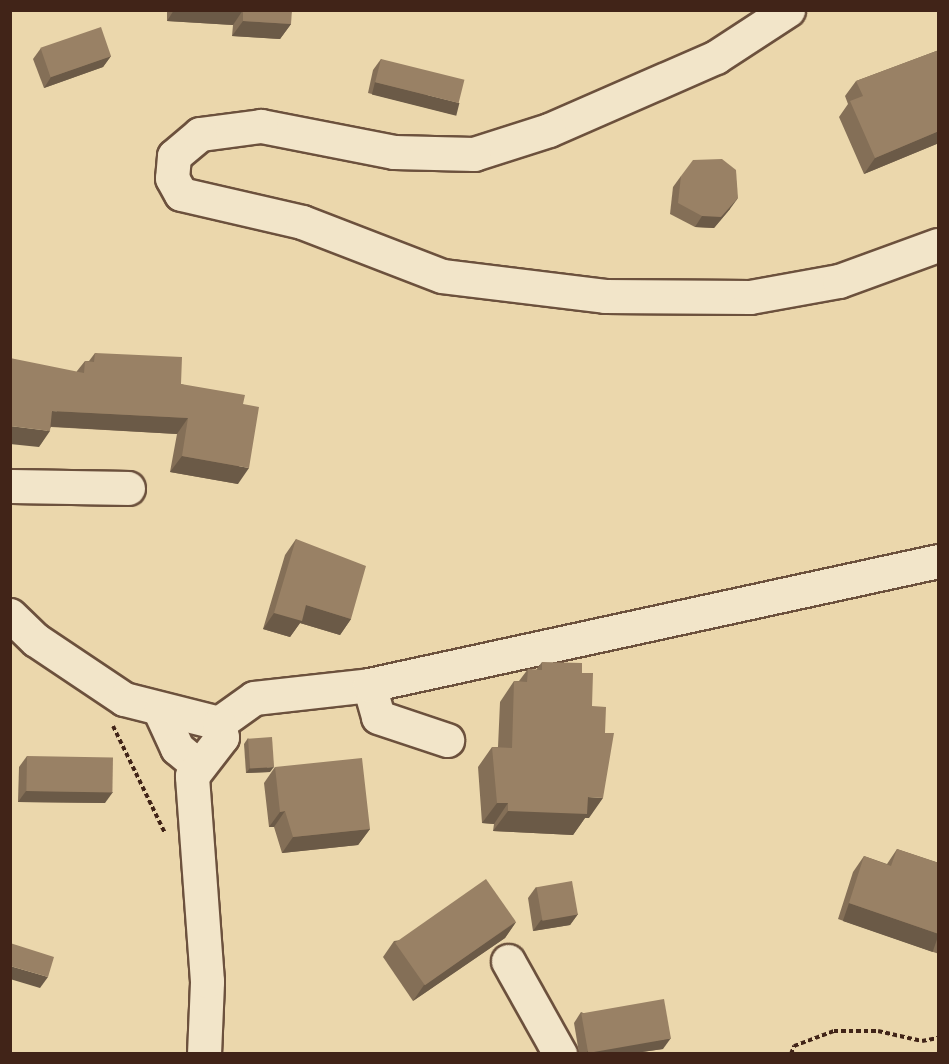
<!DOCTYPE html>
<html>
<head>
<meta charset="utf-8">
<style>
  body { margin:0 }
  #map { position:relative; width:949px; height:1064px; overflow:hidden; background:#ebd7ac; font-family:"IM FELL Great Primer",serif }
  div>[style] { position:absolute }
  .path>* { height:4px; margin-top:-2px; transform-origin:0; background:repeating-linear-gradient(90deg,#412418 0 4.5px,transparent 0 7.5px) }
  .roads { filter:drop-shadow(2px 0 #6c513d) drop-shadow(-2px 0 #6c513d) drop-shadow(0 2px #6c513d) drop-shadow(0 -2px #6c513d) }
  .minor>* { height:33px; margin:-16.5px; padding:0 16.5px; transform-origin:16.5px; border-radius:16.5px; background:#f2e5c9 }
  .wall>* { inset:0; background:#846f57 }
  .shaded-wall>* { inset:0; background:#6b5a47; transform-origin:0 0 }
  .building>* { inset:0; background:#998165; transform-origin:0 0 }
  span { translate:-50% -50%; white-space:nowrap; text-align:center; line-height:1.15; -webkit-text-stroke:4.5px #f2e5c9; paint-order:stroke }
  .frame { position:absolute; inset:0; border:12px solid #412418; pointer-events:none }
</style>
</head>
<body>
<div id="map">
  <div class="path">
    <i style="left:113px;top:726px;width:119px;rotate:64.1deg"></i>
    <i style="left:791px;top:1054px;width:9px;rotate:-69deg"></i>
    <i style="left:794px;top:1046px;width:43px;rotate:-20.6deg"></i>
    <i style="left:834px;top:1031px;width:44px"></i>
    <i style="left:878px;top:1031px;width:45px;rotate:12.8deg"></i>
    <i style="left:922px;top:1041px;width:16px;rotate:-11deg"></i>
  </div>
  <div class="roads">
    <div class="minor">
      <i style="left:788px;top:10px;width:86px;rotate:146.9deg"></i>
      <i style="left:716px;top:57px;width:182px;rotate:156.4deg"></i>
      <i style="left:549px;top:130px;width:79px;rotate:162.3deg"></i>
      <i style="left:474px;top:154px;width:80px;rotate:-178.6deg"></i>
      <i style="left:394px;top:152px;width:136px;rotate:-168.9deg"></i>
      <i style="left:261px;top:126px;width:62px;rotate:172.5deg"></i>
      <i style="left:200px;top:134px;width:34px;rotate:140deg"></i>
      <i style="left:174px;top:156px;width:22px;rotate:95deg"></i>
      <i style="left:172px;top:178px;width:18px;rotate:61deg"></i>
      <i style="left:181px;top:194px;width:124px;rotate:13deg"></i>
      <i style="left:302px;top:222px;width:150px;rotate:21.1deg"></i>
      <i style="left:442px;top:276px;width:164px;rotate:7deg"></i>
      <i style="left:605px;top:296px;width:145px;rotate:0.4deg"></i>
      <i style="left:750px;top:297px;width:90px;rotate:-10.2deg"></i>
      <i style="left:839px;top:281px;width:105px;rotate:-20deg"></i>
      <i style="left:10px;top:486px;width:118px;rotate:1deg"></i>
      <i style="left:10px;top:615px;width:36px;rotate:44deg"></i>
      <i style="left:36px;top:640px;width:106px;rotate:33.8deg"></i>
      <i style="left:124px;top:699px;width:98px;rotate:14.2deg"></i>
      <i style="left:369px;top:685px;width:33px;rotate:74deg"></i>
      <i style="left:378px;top:717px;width:73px;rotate:18.4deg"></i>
      <i style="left:160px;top:711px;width:41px;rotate:65.3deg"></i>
      <i style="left:177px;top:748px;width:26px;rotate:40deg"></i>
      <i style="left:219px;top:723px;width:43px;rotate:-35.5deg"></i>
      <i style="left:254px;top:698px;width:116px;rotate:-6.4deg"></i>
      <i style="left:369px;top:685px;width:582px;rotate:-12.29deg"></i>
      <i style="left:508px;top:961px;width:107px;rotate:60.8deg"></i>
      <i style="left:204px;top:1054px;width:73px;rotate:-87.6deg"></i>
      <i style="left:207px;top:981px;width:206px;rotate:-94.2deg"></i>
      <i style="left:192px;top:776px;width:49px;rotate:-52.4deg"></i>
      <i style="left:222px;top:737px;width:14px;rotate:-102deg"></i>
    </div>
  </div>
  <div class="wall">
    <i style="clip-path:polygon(167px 10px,295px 10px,294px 12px,291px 12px,291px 24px,280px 39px,232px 36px,233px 25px,167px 21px)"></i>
    <i style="clip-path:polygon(41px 48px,111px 56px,103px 67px,44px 88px,33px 59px)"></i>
    <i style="clip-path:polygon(939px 50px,939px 143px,864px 174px,839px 117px,848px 104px,845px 96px,856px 81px)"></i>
    <i style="clip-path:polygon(381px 59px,451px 114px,368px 93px,373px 70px)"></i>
    <i style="clip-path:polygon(681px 176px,730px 209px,714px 228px,695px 227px,670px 214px,673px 187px)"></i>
    <i style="clip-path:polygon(95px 353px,181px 384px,243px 404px,238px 484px,170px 472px,177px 434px,51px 427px,39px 447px,77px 371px,85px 361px,89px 361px)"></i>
    <i style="clip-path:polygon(296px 539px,351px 619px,340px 635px,300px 623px,290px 637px,263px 629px,285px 555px)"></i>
    <i style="clip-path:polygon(542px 662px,582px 673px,589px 818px,585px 818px,573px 835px,493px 831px,494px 824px,482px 823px,478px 767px,492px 747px,498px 747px,500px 702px,514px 681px,519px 681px,528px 669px,536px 670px)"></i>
    <i style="clip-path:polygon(248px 738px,270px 772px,246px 773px,244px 744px)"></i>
    <i style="clip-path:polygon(27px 756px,105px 803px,18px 802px,19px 767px)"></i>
    <i style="clip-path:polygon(275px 767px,370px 829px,358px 845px,282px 853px,274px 827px,269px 827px,264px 783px)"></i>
    <i style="clip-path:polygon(897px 849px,939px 863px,939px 954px,838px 919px,853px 872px,864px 856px,887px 864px)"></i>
    <i style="clip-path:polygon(536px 887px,578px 914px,570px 925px,533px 931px,528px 898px)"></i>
    <i style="clip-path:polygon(516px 922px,505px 938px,413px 1001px,383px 957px,394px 941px)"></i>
    <i style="clip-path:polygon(581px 1012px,663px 1049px,635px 1053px,579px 1053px,574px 1023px)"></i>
  </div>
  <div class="shaded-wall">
    <i style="clip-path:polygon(174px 10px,243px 10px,233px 25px,167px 21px)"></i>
    <i style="clip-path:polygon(243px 21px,291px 24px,280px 39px,232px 36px)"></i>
    <i style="clip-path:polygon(111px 56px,103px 67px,44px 88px,51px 77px)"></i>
    <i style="left:375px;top:82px;width:87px;height:13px;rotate:14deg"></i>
    <i style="clip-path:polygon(939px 131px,939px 143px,864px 174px,875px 158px)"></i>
    <i style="clip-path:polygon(738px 198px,730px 209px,714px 228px,695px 227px,702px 216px)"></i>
    <i style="clip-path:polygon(52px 411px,188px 418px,177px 434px,41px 426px)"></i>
    <i style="clip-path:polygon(10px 426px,50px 431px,39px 447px,10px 444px)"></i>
    <i style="clip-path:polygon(182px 456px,249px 468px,238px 484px,170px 472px)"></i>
    <i style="clip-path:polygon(306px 605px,351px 619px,340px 635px,300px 623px,290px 637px,263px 629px,274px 613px)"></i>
    <i style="clip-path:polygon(274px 767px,270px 772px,246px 773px,250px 768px)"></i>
    <i style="clip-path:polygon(26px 791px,113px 792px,105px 803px,18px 802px)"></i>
    <i style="clip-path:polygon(588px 797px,603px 798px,589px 818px,585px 818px,573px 835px,493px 831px,508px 811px)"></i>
    <i style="clip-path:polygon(497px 803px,508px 803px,494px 824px,482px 823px)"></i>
    <i style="clip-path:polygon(285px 811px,274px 827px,269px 827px,280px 812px)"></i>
    <i style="clip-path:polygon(370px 829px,358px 845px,282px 853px,293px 837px)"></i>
    <i style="left:849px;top:903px;width:95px;height:19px;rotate:19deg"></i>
    <i style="clip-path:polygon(578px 914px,570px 925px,533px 931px,541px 920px)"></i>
    <i style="clip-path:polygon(516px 922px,505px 938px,413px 1001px,424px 985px)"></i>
    <i style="clip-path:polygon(10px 966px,48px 977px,40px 988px,10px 979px)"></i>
    <i style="clip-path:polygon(671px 1038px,663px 1049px,635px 1053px,586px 1053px,588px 1051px)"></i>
  </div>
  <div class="building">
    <i style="clip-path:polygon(243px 10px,292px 10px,291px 24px,243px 21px)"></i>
    <i style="left:101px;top:27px;width:31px;height:64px;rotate:71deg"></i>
    <i style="clip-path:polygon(939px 50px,939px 131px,875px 158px,850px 101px,863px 96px,856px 81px)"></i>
    <i style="left:381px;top:59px;width:86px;height:24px;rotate:14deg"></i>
    <i style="clip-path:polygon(722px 159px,736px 170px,738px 198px,721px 217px,702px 216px,678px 203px,681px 176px,693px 160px)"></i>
    <i style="clip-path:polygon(95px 353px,182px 357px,181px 384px,245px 395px,243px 404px,259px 407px,249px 468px,182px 456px,188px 418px,52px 411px,50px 431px,10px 426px,10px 358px,84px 373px,85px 361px,94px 362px)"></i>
    <i style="clip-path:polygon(296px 539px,366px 566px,351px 619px,306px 605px,302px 621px,274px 613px)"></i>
    <i style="clip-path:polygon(542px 662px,582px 663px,582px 673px,593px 673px,592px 706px,606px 707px,605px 733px,614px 733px,603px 798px,588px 797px,587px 814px,508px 811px,508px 803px,497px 803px,492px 747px,512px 748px,514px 681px,527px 682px,528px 669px,542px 670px)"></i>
    <i style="left:272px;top:737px;width:30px;height:24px;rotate:86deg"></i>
    <i style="left:27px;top:756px;width:86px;height:35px;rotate:1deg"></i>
    <i style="clip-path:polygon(362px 758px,370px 829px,293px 837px,285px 811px,280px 812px,275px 767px)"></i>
    <i style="clip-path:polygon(897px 849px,939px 863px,939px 934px,849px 903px,864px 856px,891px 866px)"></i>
    <i style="left:486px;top:879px;width:52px;height:111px;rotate:55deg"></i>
    <i style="left:572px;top:881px;width:34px;height:36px;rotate:80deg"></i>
    <i style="clip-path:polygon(10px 943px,54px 957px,48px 977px,10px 966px)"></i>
    <i style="left:664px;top:999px;width:40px;height:84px;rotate:80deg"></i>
  </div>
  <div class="frame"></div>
</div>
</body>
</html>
